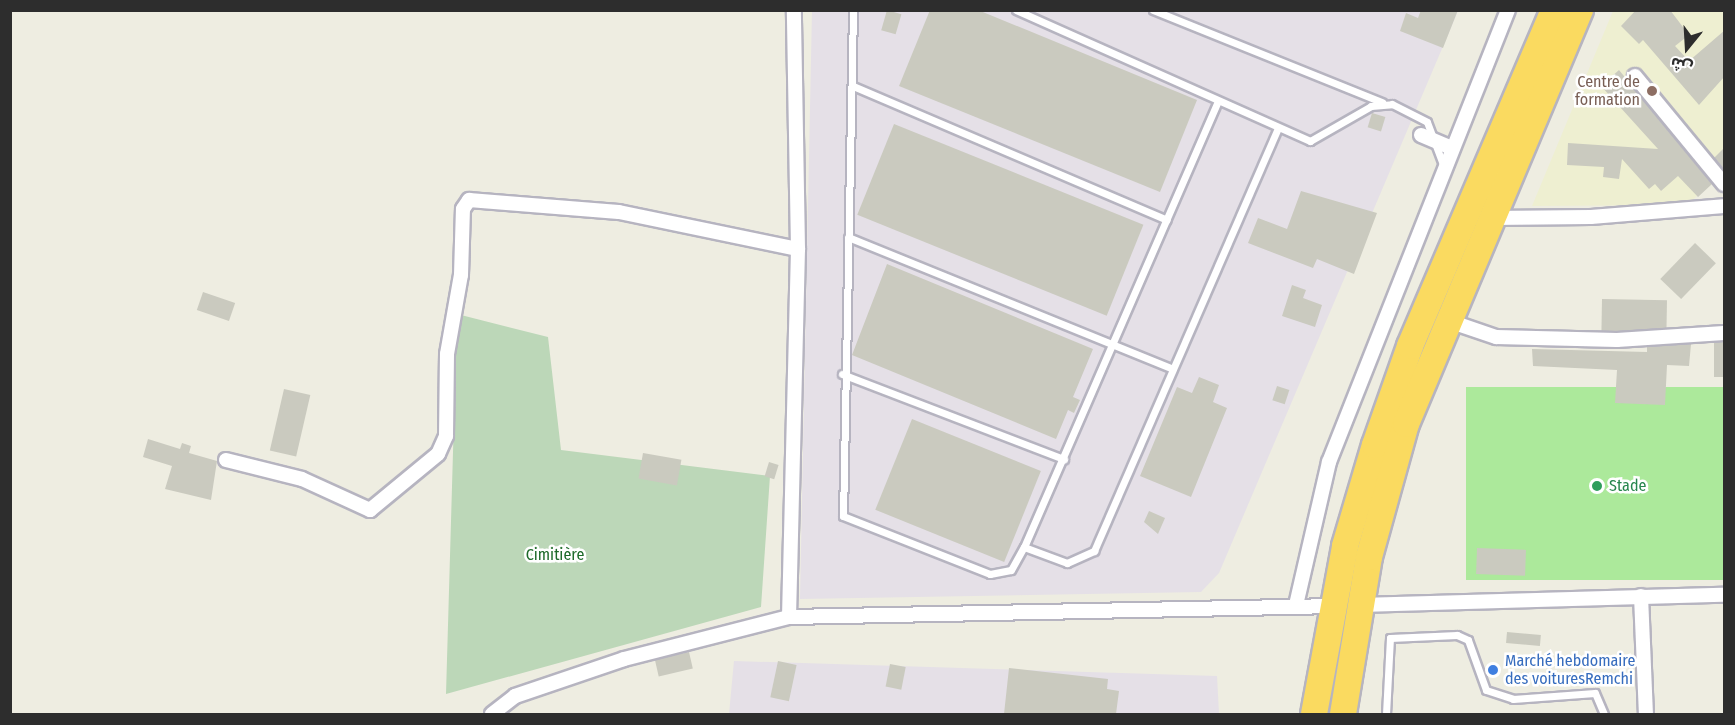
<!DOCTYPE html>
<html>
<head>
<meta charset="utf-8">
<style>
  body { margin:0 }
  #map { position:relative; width:1735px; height:725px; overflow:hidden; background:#eeede1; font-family:"Fira Sans Condensed","Noto Sans Arabic",sans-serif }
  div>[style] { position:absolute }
  .industrial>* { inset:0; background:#e5e0e7 }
  .education>* { inset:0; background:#eeefd1 }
  .cemetery>* { inset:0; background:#bcd7b8 }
  .pitch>* { inset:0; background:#ace99b; transform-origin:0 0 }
  .building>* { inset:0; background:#cacabf; transform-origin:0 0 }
  .roads { filter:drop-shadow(2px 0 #b6b4c0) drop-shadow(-2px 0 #b6b4c0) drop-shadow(0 2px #b6b4c0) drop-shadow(0 -2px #b6b4c0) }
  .lane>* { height:7px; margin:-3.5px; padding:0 3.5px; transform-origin:3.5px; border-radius:3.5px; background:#fff }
  .street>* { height:14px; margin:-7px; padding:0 7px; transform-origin:7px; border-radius:7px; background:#fff }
  .highway>* { height:26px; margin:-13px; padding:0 13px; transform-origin:13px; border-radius:13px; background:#fada60 }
  .dots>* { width:16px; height:16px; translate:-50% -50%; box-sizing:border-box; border:3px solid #fff; border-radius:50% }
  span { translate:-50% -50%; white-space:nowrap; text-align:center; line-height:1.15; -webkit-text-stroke:5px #fff; paint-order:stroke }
  .education-label { font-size:16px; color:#785e54 }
  .right { translate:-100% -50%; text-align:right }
  .leisure-label { font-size:16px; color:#27864d }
  .left { translate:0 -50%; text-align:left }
  .park-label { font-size:16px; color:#1d6a29 }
  .shop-label { font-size:16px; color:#366cbe }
  .frame { position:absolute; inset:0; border:12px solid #2d2d2d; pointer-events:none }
  .north { position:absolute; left:1657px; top:18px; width:60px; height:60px; -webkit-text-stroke:4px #fff; paint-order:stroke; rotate:198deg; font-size:16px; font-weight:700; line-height:24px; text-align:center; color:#2d2d2d }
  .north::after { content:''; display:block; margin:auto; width:21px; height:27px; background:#2d2d2d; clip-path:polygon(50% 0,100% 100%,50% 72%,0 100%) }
</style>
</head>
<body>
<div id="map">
  <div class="industrial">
    <i style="clip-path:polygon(812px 11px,1458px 11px,1219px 573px,1201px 592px,800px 599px)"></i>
    <i style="clip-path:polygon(734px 661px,1217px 676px,1219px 714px,729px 714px)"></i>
  </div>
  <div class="education">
    <i style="clip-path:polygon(1613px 11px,1724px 11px,1724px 172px,1687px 205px,1532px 206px)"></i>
  </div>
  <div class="cemetery">
    <i style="clip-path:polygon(457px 314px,548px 337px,561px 450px,770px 476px,761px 607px,446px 694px)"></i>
  </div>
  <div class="pitch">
    <i style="left:1724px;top:387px;width:193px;height:258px;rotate:90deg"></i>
  </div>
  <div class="building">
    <i style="left:887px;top:10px;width:15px;height:21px;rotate:16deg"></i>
    <i style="clip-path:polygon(930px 10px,978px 10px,1197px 100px,1160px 192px,899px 86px)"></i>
    <i style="clip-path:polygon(1421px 10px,1458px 10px,1443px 48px,1400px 31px,1406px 13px,1418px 18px)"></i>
    <i style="clip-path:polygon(1636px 10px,1670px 10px,1689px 35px,1675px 46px,1689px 61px,1725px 30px,1725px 76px,1699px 105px,1643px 40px,1639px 44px,1621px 26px)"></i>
    <i style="clip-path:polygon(1619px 70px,1712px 184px,1698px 197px,1678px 176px,1661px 191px,1655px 184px,1649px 189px,1622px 159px,1619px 179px,1603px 177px,1604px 167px,1567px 165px,1568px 143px,1658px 149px,1601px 86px)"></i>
    <i style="left:1372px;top:113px;width:14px;height:15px;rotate:17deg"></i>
    <i style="left:894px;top:124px;width:269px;height:98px;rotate:22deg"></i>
    <i style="clip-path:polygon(1725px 147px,1725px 170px,1714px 158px)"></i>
    <i style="clip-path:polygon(1301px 191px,1377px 213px,1354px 274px,1317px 259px,1313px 268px,1248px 243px,1258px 218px,1287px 229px)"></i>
    <i style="left:1695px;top:243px;width:29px;height:50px;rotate:44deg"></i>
    <i style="clip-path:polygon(887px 264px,1093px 349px,1073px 397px,1080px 400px,1074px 413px,1068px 410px,1056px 439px,852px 355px)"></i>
    <i style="clip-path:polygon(1292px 285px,1306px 290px,1303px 298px,1322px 305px,1315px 327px,1282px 316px)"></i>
    <i style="left:203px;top:292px;width:34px;height:19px;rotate:19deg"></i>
    <i style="left:1602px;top:299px;width:65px;height:32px;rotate:1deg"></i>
    <i style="left:1725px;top:342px;width:35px;height:11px;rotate:90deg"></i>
    <i style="clip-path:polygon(1691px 344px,1689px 366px,1667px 365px,1665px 405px,1615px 403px,1617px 370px,1533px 366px,1532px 349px,1647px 352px,1647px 347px)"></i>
    <i style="clip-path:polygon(1199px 377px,1219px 385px,1213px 402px,1227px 408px,1191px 497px,1140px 476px,1177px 387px,1192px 393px)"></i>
    <i style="left:1277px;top:386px;width:13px;height:15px;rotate:18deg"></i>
    <i style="left:284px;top:389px;width:27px;height:63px;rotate:13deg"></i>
    <i style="left:912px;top:419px;width:139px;height:98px;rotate:22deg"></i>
    <i style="clip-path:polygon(148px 439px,180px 449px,182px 443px,191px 446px,189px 453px,217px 461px,211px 500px,165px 489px,172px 466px,143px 457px)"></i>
    <i style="left:643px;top:453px;width:39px;height:26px;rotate:10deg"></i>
    <i style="left:769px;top:462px;width:10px;height:15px;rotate:17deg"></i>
    <i style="clip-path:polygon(1149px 511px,1165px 518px,1158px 534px,1144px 522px)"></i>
    <i style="left:1477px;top:548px;width:49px;height:26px;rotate:2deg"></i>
    <i style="left:1507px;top:632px;width:34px;height:11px;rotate:5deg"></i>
    <i style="left:689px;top:652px;width:17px;height:35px;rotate:77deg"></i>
    <i style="left:778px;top:661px;width:19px;height:37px;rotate:12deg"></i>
    <i style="left:890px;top:664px;width:16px;height:23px;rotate:11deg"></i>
    <i style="clip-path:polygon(1009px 668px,1108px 679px,1107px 689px,1119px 691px,1116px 714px,1004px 714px)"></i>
  </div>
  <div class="roads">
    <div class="lane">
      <i style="left:853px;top:10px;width:506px;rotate:91.13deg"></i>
      <i style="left:843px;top:516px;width:158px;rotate:21.5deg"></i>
      <i style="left:990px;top:574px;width:21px;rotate:-11deg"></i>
      <i style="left:1011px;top:570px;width:26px;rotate:-61deg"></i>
      <i style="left:1024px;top:547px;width:486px;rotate:-66.5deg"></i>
      <i style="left:1016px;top:10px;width:322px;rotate:24deg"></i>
      <i style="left:1310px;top:141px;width:70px;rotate:-29.8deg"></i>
      <i style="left:1371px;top:106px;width:21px;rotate:-5deg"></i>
      <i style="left:1392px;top:104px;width:39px;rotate:27deg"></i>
      <i style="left:1427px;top:122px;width:48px;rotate:69.3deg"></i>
      <i style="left:1153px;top:10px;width:247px;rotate:21.9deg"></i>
      <i style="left:853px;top:86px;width:341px;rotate:23.1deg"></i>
      <i style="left:848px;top:237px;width:349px;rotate:22.1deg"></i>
      <i style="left:842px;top:374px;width:238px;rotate:21deg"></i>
      <i style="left:1024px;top:547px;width:46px;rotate:20.4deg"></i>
      <i style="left:1067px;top:563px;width:30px;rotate:-24deg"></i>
      <i style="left:1094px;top:551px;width:461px;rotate:-66.5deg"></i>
      <i style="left:1386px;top:714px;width:76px;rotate:-87deg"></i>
      <i style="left:1390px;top:638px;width:67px;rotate:-2.6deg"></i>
      <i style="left:1457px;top:635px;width:12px;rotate:24deg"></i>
      <i style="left:1468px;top:640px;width:53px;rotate:70.2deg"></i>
      <i style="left:1486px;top:690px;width:28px;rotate:18deg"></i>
      <i style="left:1513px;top:699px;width:82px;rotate:-4.2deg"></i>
      <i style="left:1595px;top:693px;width:23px;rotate:67deg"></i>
    </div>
    <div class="street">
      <i style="left:1635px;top:76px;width:140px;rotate:50.5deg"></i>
      <i style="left:1421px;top:135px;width:34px;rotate:23deg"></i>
      <i style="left:1491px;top:218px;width:100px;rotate:-0.6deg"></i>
      <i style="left:1591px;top:217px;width:133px;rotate:-4.7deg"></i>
      <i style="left:1449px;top:321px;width:50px;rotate:18.8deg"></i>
      <i style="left:1496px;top:337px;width:121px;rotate:1.4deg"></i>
      <i style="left:1617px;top:340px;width:107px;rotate:-3.7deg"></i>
      <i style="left:226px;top:460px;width:78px;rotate:14deg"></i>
      <i style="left:302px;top:479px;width:75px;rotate:24.5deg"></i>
      <i style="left:370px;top:510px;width:88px;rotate:-39.5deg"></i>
      <i style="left:438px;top:454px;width:20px;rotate:-66deg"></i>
      <i style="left:446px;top:436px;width:82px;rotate:-89.3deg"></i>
      <i style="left:447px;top:354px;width:80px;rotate:-80deg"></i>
      <i style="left:461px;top:275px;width:66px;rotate:-88.3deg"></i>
      <i style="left:463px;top:209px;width:11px;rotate:-56deg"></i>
      <i style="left:469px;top:200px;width:150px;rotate:4.6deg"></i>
      <i style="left:619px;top:212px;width:183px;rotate:11.7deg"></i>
      <i style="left:1641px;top:596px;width:118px;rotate:87.6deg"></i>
      <i style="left:1296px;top:605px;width:147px;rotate:-77deg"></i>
      <i style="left:1329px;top:462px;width:486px;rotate:-68.4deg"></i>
      <i style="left:1358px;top:605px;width:366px;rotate:-1.6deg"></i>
      <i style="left:789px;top:617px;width:368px;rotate:-88.6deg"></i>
      <i style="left:798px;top:249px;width:239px;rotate:-91deg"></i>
      <i style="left:492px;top:714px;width:29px;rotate:-38deg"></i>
      <i style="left:515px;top:696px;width:115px;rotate:-18.7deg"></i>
      <i style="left:624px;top:659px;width:170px;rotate:-14.3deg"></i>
      <i style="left:789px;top:617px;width:550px;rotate:-1.15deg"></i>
    </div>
    <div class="highway">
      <i style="left:1314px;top:714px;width:171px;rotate:-79.5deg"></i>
      <i style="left:1345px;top:546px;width:105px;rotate:-73.5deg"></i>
      <i style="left:1375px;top:445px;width:105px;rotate:-70.5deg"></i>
      <i style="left:1410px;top:346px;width:366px;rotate:-66.8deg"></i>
      <i style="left:1343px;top:714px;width:159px;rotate:-80.6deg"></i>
      <i style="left:1369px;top:557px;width:138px;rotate:-74.5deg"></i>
      <i style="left:1406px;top:424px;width:449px;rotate:-67.2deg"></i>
    </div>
  </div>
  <div class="dots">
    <i style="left:1652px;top:91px;background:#8d6e63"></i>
    <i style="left:1597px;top:486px;background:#2e9e5b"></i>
    <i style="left:1493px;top:670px;background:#3f7fe0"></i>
  </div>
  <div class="education-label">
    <span class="right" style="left:1640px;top:91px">Centre de<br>formation</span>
  </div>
  <div class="leisure-label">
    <span class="left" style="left:1609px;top:486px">Stade</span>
  </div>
  <div class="park-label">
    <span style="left:555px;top:555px">Cimitière</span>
  </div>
  <div class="shop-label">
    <span class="left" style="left:1505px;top:670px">Marché hebdomaire<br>des voituresRemchi</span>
  </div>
  <div class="frame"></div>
  <div class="north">ش</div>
</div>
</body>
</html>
